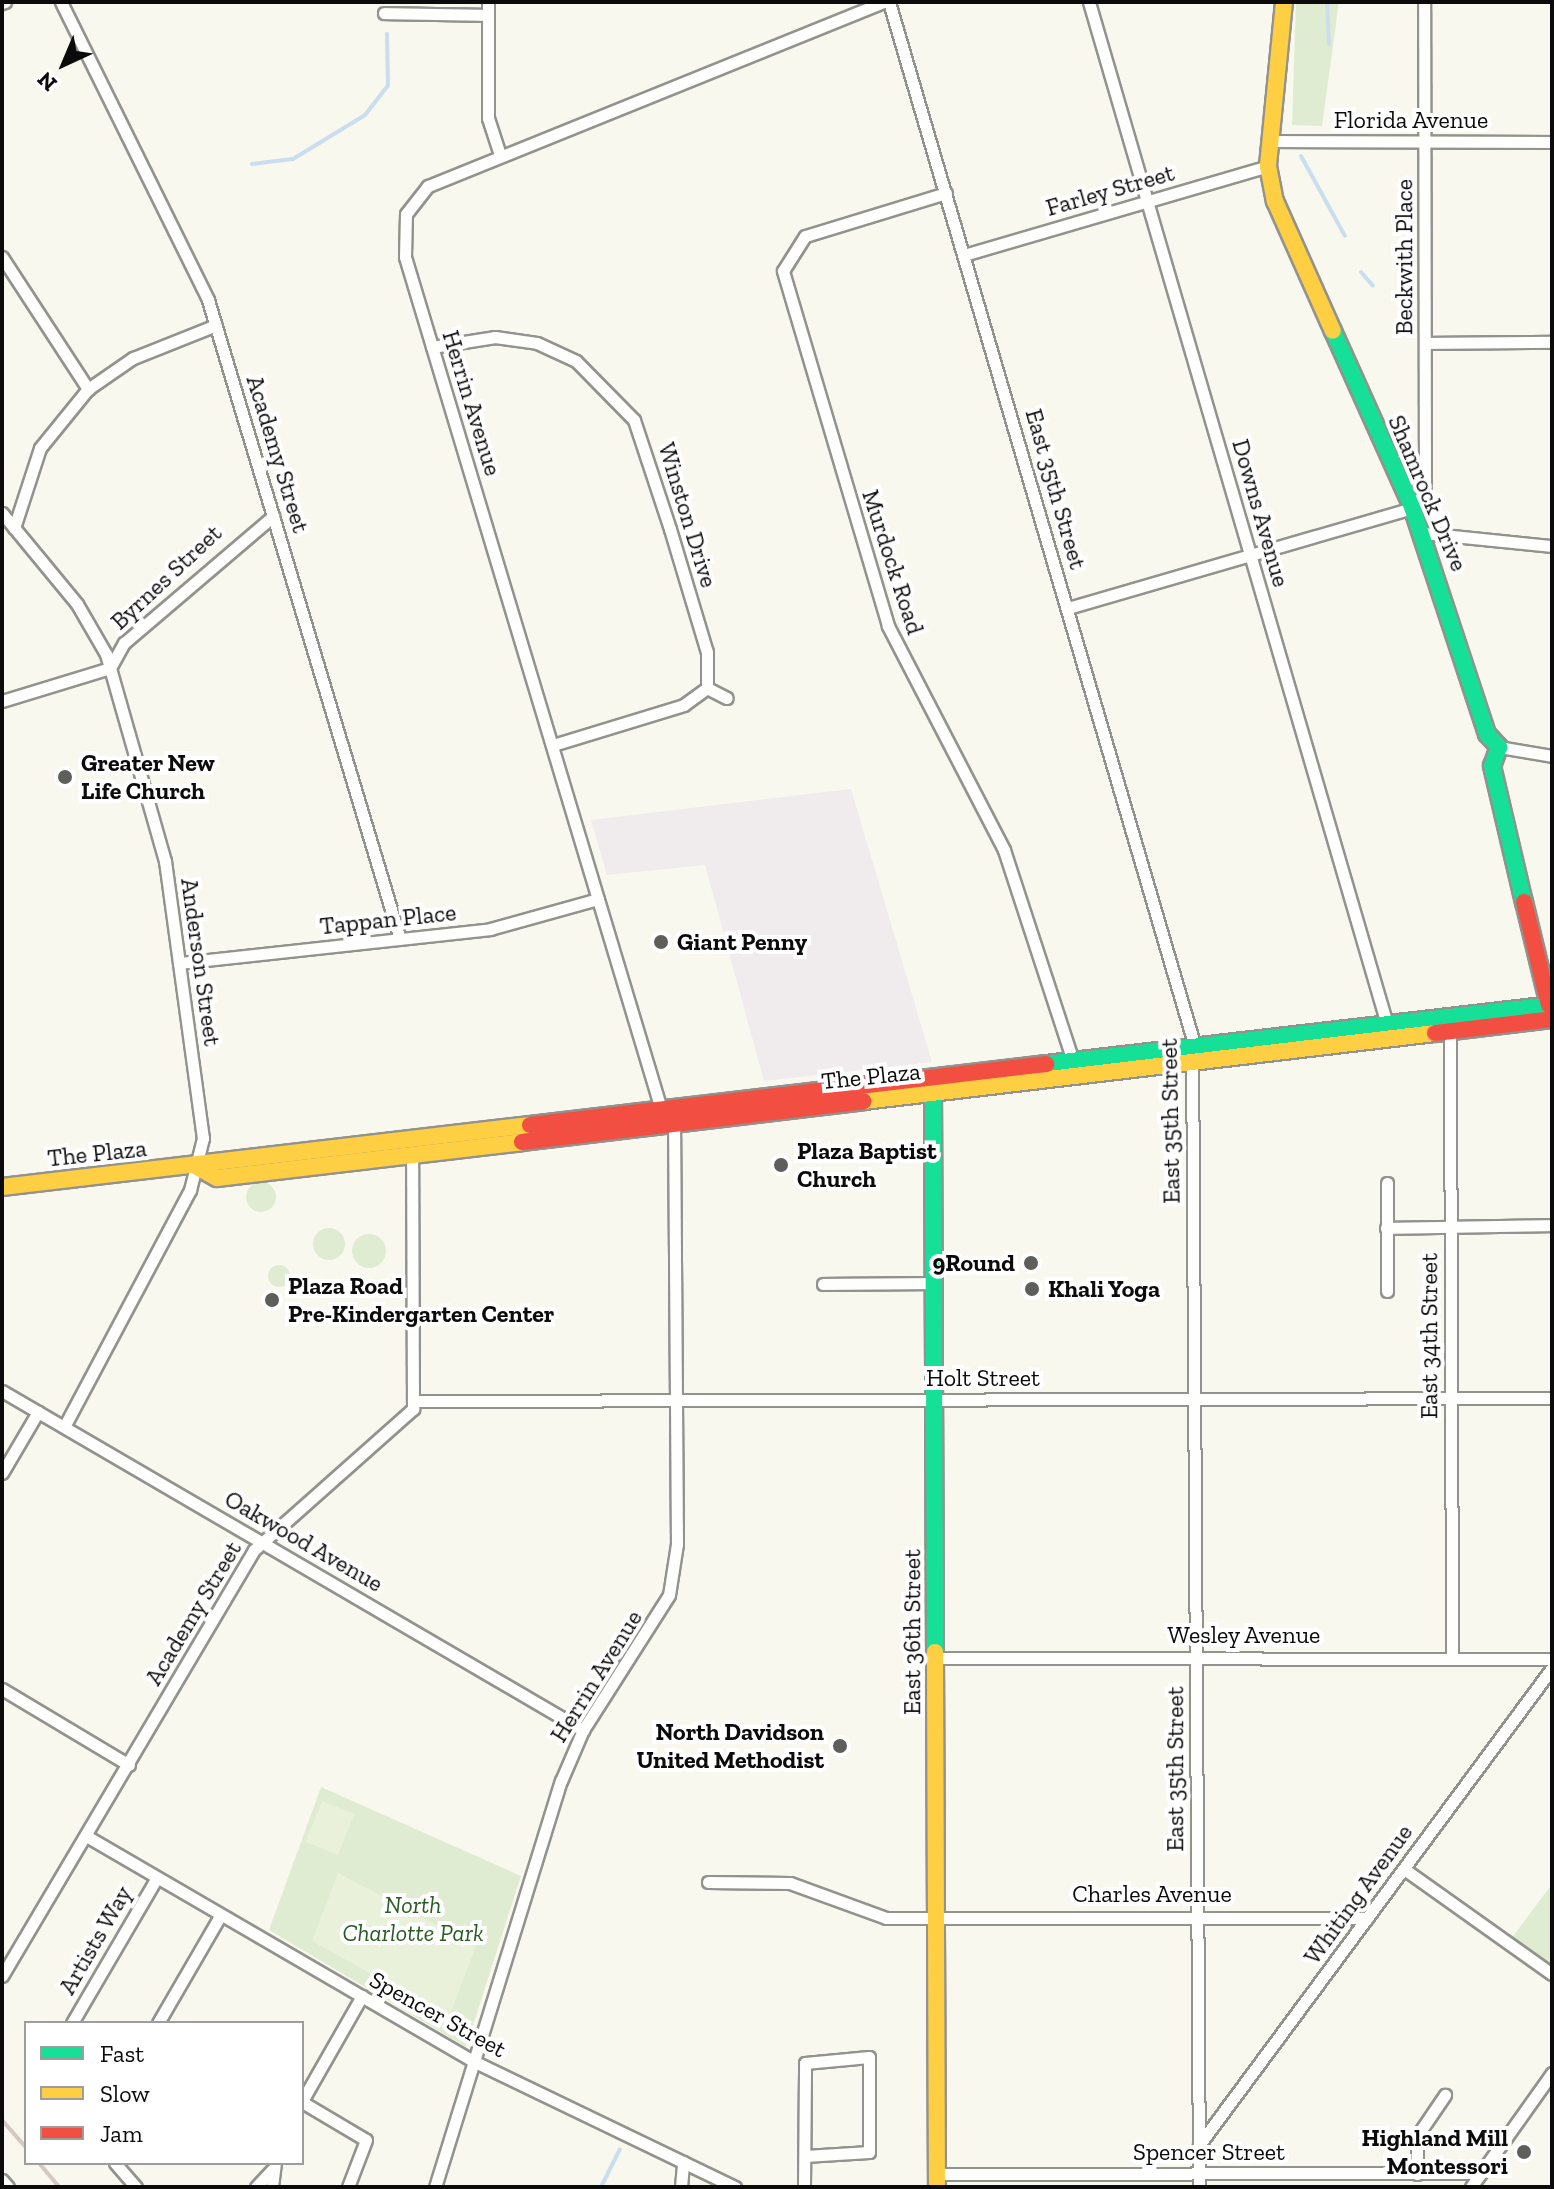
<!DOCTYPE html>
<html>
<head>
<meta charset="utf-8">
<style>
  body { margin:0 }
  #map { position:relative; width:1554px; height:2189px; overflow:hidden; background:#f9f8ef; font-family:"Zilla Slab",serif }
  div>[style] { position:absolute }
  .industrial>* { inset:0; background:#f0ebec }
  .green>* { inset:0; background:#dfecd1 }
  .round { border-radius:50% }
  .pitch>* { inset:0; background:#e9f1da; transform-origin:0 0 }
  .stream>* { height:4px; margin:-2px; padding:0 2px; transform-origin:2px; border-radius:2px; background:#c9deef }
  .roads { filter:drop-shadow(2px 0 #92928e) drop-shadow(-2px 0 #92928e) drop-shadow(0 2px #92928e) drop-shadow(0 -2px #92928e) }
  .street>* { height:11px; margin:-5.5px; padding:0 5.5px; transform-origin:5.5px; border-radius:5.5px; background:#fefefd }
  .fast>* { height:16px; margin:-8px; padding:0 8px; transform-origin:8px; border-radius:8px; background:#16e098 }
  .slow>* { height:16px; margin:-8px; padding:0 8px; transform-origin:8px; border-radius:8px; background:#ffcf43 }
  .jam>* { height:16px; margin:-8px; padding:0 8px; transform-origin:8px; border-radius:8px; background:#f24e42 }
  .rail>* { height:4px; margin:-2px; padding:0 2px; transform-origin:2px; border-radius:2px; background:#d4c7c4 }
  .dots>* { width:22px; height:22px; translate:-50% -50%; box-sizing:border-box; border:4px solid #fff; border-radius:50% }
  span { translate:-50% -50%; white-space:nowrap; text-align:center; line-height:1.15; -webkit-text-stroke:8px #fff; paint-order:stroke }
  .street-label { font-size:24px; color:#0b0b0b }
  .poi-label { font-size:24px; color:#0b0b0b; font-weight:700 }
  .left { translate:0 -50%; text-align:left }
  .right { translate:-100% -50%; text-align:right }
  .park-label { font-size:24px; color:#285b23; font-style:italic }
  .frame { position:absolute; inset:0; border:4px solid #0b0b0b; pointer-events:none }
  .legend { position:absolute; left:24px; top:2021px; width:280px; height:144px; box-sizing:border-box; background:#fff; border:2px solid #9d9d9d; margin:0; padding:10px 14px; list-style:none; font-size:24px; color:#0b0b0b }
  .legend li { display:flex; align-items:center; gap:16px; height:40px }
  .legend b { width:40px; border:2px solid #9d9d9d }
  .north { position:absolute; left:24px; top:24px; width:80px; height:80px; -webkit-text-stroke:6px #fff; paint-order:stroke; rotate:224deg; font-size:22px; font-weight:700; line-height:32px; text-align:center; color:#0b0b0b }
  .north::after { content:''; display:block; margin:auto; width:28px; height:36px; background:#0b0b0b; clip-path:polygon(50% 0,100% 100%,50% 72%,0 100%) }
</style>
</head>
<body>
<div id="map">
  <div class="industrial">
    <i style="clip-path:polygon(851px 789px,932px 1062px,764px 1081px,705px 865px,607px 875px,591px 820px)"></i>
  </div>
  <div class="green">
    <i style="clip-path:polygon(1296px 2px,1339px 2px,1322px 126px,1292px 125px)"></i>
    <i class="round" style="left:246px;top:1182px;width:30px;height:30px"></i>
    <i class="round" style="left:313px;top:1228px;width:32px;height:32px"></i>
    <i class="round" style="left:352px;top:1234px;width:34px;height:34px"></i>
    <i class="round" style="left:268px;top:1265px;width:22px;height:22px"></i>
    <i style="clip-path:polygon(321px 1787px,521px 1876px,466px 2047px,269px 1930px)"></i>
    <i style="clip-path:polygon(1552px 1884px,1552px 1974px,1508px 1943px)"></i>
  </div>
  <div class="pitch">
    <i style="left:322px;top:1801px;width:35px;height:44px;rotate:22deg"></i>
    <i style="clip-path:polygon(338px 1873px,476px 1946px,449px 2017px,312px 1941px)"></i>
  </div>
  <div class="stream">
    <i style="left:1327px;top:2px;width:42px;rotate:87.3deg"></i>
    <i style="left:1301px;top:156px;width:91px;rotate:61.2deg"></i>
    <i style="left:252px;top:164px;width:41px;rotate:-7deg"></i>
    <i style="left:293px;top:159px;width:84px;rotate:-31.4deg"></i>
    <i style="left:365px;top:115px;width:37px;rotate:-52deg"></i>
    <i style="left:388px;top:86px;width:52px;rotate:-91.1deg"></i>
    <i style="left:1361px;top:272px;width:18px;rotate:49deg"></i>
    <i style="left:601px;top:2187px;width:42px;rotate:-63.4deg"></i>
  </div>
  <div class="roads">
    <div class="street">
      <i style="left:61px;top:2px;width:332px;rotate:63.7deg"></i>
      <i style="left:208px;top:300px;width:667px;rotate:73.28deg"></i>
      <i style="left:488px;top:2px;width:116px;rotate:90deg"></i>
      <i style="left:488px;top:118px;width:40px;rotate:72deg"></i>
      <i style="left:889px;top:2px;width:1078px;rotate:73.68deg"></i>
      <i style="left:1192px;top:1037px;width:1150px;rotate:89.65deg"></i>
      <i style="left:1089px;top:2px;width:1069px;rotate:73.75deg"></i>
      <i style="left:2px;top:3px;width:3px;rotate:-18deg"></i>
      <i style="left:384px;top:13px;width:103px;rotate:1.1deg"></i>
      <i style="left:1269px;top:141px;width:283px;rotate:0.2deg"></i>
      <i style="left:946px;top:193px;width:147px;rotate:163deg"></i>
      <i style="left:805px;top:236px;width:41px;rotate:122.2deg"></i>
      <i style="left:783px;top:271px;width:370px;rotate:73.5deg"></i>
      <i style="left:888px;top:626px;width:252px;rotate:62.6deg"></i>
      <i style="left:1004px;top:850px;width:228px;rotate:71.9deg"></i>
      <i style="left:964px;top:255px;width:317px;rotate:-16.3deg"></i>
      <i style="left:2px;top:257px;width:158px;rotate:56.9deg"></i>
      <i style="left:1426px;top:343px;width:126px;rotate:-0.5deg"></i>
      <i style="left:432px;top:347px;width:64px;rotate:-9deg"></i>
      <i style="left:495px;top:337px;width:42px;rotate:8.1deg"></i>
      <i style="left:537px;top:343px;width:43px;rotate:24.8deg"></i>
      <i style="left:576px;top:361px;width:83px;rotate:45.5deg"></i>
      <i style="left:634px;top:420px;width:115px;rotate:71.7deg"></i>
      <i style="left:670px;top:529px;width:128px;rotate:73.3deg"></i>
      <i style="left:707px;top:652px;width:36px;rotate:90deg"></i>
      <i style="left:707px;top:688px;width:29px;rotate:144deg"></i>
      <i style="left:684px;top:705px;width:137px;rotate:163deg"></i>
      <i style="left:2px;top:513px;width:118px;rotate:50.5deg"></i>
      <i style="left:77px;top:604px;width:58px;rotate:59.9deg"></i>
      <i style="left:106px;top:654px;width:215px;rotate:74.1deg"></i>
      <i style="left:165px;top:861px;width:280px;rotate:82.2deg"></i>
      <i style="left:203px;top:1138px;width:54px;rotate:104deg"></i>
      <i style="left:190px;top:1190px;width:268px;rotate:118deg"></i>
      <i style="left:14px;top:528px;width:84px;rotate:-72deg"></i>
      <i style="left:40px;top:448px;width:76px;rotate:-50.9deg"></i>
      <i style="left:88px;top:389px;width:55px;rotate:-34.6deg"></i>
      <i style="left:133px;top:358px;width:89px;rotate:-21.7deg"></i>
      <i style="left:1423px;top:533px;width:130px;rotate:5.8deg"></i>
      <i style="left:1068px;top:608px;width:355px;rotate:-16.2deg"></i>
      <i style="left:1409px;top:509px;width:23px;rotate:-45deg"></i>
      <i style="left:1425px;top:493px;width:491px;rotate:-90.1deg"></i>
      <i style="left:707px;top:688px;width:22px;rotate:27deg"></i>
      <i style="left:2px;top:701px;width:113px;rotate:-17deg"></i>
      <i style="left:110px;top:668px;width:29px;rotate:-61deg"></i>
      <i style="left:124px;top:643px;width:196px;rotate:-40.4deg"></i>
      <i style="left:1499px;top:747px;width:54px;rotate:9.6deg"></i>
      <i style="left:179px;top:963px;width:313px;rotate:-6.2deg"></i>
      <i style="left:490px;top:929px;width:112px;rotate:-15.5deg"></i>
      <i style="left:1450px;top:1025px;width:631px;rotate:89.82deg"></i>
      <i style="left:661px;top:1109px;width:890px;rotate:-106.72deg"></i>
      <i style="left:405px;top:257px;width:43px;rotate:-88.7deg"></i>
      <i style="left:406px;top:214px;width:36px;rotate:-52deg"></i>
      <i style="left:428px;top:186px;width:492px;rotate:-22deg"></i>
      <i style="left:1386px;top:1228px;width:166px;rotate:-1deg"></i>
      <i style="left:823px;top:1284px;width:110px;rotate:-0.5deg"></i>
      <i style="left:1387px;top:1291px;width:108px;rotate:-90deg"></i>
      <i style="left:2px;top:1391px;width:673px;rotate:30.26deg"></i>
      <i style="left:415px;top:1401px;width:1137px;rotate:-0.15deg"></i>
      <i style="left:2px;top:1473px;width:71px;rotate:-59.5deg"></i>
      <i style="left:936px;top:1658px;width:616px;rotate:0.09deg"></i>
      <i style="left:2px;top:1689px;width:148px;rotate:30.9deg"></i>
      <i style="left:88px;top:1837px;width:445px;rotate:30.2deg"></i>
      <i style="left:473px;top:2061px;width:291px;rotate:25.7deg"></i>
      <i style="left:1404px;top:1869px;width:181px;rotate:35.4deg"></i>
      <i style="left:708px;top:1882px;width:82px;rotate:0.7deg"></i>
      <i style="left:790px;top:1883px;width:102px;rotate:20deg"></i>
      <i style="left:886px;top:1918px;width:481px"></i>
      <i style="left:2px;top:1976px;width:495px;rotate:-59.4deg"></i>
      <i style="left:254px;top:1550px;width:213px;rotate:-41.6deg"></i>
      <i style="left:413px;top:1409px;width:254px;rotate:-90.2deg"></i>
      <i style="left:72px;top:2023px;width:167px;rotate:-59.7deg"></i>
      <i style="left:158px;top:2023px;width:124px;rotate:-59.9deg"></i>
      <i style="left:302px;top:2101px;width:121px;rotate:-60.3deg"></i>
      <i style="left:302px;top:2102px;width:74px;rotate:30.7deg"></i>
      <i style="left:366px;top:2140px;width:50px;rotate:111deg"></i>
      <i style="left:1199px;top:2145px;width:593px;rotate:-53.5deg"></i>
      <i style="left:115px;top:2163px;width:32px;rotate:49deg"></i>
      <i style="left:937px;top:2174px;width:544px;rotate:-0.11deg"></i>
      <i style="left:1417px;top:2174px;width:38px;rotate:-90deg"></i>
      <i style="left:1417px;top:2136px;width:50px;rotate:-55.7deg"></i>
      <i style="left:2px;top:2180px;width:9px;rotate:49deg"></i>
      <i style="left:256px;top:2187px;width:23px;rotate:-47deg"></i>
      <i style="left:272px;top:2187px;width:24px;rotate:-83deg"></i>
      <i style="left:435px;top:2187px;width:425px;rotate:-72.8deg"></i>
      <i style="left:561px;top:1781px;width:56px;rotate:-66.7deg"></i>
      <i style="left:583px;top:1730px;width:160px;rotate:-57.5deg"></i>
      <i style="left:669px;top:1595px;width:52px;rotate:-81.1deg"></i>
      <i style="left:677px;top:1544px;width:423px;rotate:-90.4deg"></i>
      <i style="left:681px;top:2187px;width:25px;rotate:-85deg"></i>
      <i style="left:804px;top:2187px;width:124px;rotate:-89.5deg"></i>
      <i style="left:805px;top:2063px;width:64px;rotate:-5.4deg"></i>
      <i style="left:869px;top:2057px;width:95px;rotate:90deg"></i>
      <i style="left:869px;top:2152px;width:64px;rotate:176.4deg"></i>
      <i style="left:1471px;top:2187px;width:140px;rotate:-54.6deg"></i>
    </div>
    <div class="fast">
      <i style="left:1333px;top:331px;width:193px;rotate:65.8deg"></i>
      <i style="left:1412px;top:507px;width:239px;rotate:71.7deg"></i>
      <i style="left:1487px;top:734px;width:18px;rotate:47deg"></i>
      <i style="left:1499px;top:747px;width:20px;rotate:110deg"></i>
      <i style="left:1492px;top:766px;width:140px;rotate:76.8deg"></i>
      <i style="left:1046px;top:1064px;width:509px;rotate:-6.65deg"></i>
      <i style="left:933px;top:1085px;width:567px;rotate:89.8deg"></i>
    </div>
    <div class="slow">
      <i style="left:1284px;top:2px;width:165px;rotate:95.6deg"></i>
      <i style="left:1268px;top:166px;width:36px;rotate:79deg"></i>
      <i style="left:1275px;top:201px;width:142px;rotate:66deg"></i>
      <i style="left:864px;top:1101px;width:575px;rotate:-6.79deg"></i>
      <i style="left:197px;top:1167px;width:23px;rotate:29deg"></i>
      <i style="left:217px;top:1178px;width:307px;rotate:-6.7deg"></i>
      <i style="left:2px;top:1187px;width:532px;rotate:-6.7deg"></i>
      <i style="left:935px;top:1652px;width:535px;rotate:89.79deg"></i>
    </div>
    <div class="jam">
      <i style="left:1524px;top:902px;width:106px;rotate:76.4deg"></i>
      <i style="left:1435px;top:1033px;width:118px;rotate:-6.8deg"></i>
      <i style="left:530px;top:1125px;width:520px;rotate:-6.74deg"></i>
      <i style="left:522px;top:1142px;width:344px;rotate:-6.8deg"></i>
    </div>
  </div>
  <div class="rail">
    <i style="left:2px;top:2120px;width:37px;rotate:49deg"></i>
    <i style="left:39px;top:2163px;width:31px;rotate:50deg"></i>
  </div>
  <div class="dots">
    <i style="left:65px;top:777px;background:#5e5e5b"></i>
    <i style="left:661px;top:942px;background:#5e5e5b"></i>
    <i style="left:781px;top:1165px;background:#5e5e5b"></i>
    <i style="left:1031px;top:1263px;background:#5e5e5b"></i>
    <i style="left:1032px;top:1289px;background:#5e5e5b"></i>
    <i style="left:272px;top:1300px;background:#5e5e5b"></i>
    <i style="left:840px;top:1746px;background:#5e5e5b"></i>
    <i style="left:1524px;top:2152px;background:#5e5e5b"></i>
  </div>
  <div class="street-label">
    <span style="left:1411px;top:120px">Florida Avenue</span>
    <span style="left:1110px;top:190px;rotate:-16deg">Farley Street</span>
    <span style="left:1404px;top:257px;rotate:-90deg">Beckwith Place</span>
    <span style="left:472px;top:403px;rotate:73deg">Herrin Avenue</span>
    <span style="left:278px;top:454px;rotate:73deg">Academy Street</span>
    <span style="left:1056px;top:489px;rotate:74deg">East 35th Street</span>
    <span style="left:1428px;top:493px;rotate:67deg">Shamrock Drive</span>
    <span style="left:1261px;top:513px;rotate:74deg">Downs Avenue</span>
    <span style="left:688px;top:515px;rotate:73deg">Winston Drive</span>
    <span style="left:893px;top:562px;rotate:72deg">Murdock Road</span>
    <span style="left:166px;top:577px;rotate:-43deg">Byrnes Street</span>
    <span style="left:388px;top:919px;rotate:-6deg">Tappan Place</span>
    <span style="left:201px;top:962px;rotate:82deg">Anderson Street</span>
    <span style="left:871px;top:1076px;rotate:-6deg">The Plaza</span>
    <span style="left:1170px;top:1121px;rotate:-91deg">East 35th Street</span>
    <span style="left:97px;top:1153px;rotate:-6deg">The Plaza</span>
    <span style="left:1429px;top:1336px;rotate:-90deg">East 34th Street</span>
    <span style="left:983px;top:1378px">Holt Street</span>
    <span style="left:304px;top:1541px;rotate:30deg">Oakwood Avenue</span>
    <span style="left:193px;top:1613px;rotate:-59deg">Academy Street</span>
    <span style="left:912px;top:1632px;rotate:-90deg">East 36th Street</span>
    <span style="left:1244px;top:1635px">Wesley Avenue</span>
    <span style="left:596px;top:1676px;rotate:-58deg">Herrin Avenue</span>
    <span style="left:1175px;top:1769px;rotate:-90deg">East 35th Street</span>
    <span style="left:1152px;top:1894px">Charles Avenue</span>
    <span style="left:1358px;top:1894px;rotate:-54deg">Whiting Avenue</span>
    <span style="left:95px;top:1940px;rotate:-60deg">Artists Way</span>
    <span style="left:438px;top:2014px;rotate:29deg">Spencer Street</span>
    <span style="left:1209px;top:2152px">Spencer Street</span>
  </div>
  <div class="poi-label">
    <span class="left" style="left:81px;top:777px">Greater New<br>Life Church</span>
    <span class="left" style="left:677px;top:942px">Giant Penny</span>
    <span class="left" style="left:797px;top:1165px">Plaza Baptist<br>Church</span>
    <span class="right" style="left:1015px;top:1263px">9Round</span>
    <span class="left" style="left:288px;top:1300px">Plaza Road<br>Pre-Kindergarten Center</span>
    <span class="left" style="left:1048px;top:1289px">Khali Yoga</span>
    <span class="right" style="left:824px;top:1746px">North Davidson<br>United Methodist</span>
    <span class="right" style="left:1508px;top:2152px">Highland Mill<br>Montessori</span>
  </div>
  <div class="park-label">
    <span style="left:413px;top:1919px">North<br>Charlotte Park</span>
  </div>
  <div class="frame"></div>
  <ul class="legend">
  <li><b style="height:10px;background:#16e098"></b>Fast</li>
  <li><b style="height:10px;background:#ffcf43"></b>Slow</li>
  <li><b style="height:10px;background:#f24e42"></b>Jam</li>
  </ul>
  <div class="north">N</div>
</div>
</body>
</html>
